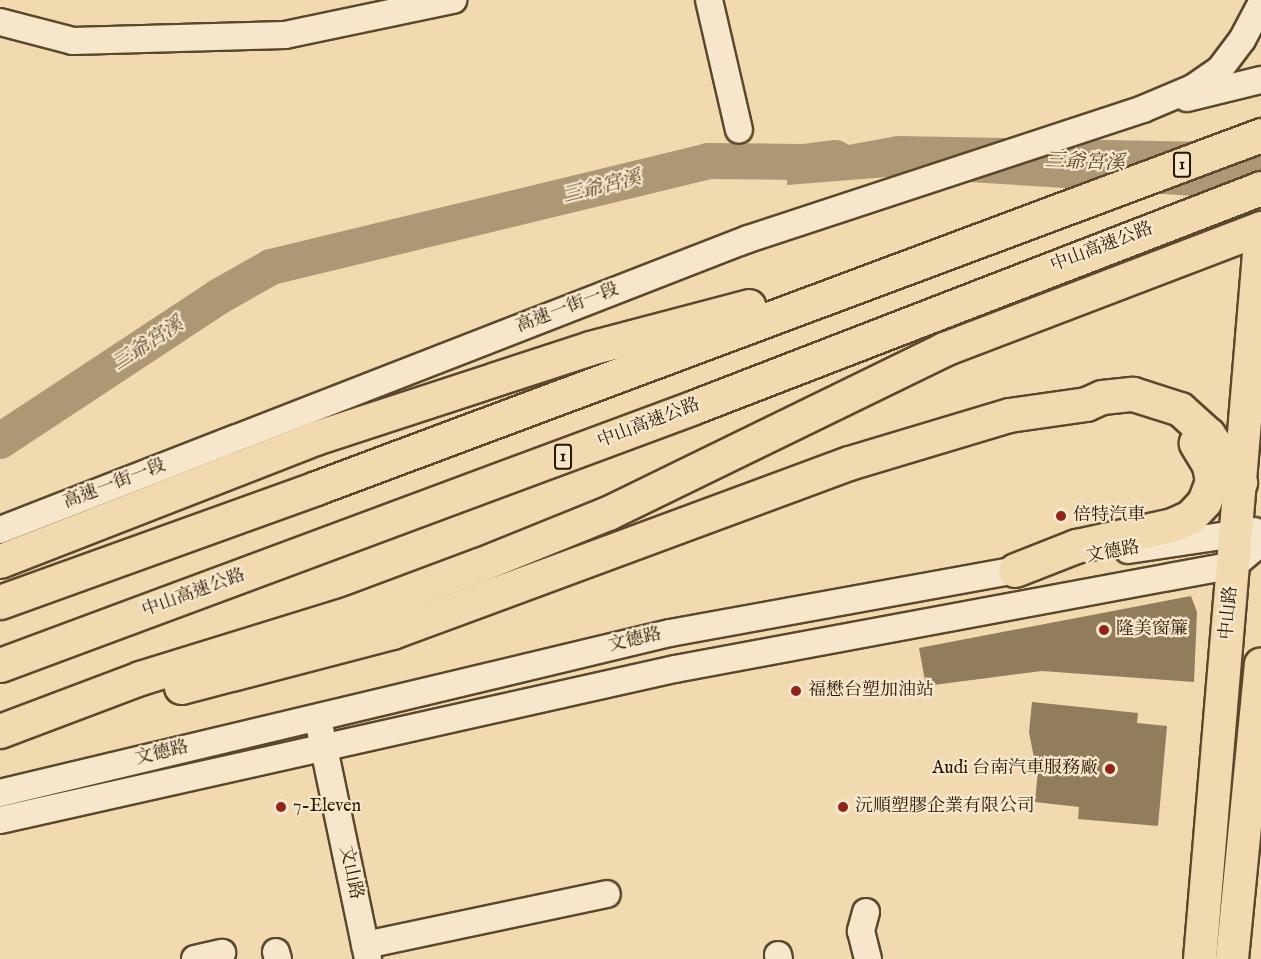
<!DOCTYPE html>
<html>
<head>
<meta charset="utf-8">
<style>
  body { margin:0 }
  #map { position:relative; width:1261px; height:959px; overflow:hidden; background:#f1d9b0; font-family:"IM FELL English","Noto Serif TC",serif }
  div>[style] { position:absolute }
  .water>* { inset:0; background:#ad9774 }
  .river>* { height:36px; margin:-18px; padding:0 18px; transform-origin:18px; border-radius:18px; background:#ad9774 }
  .building>* { inset:0; background:#917c5c }
  .roads { filter:drop-shadow(2px 0 #5b482c) drop-shadow(-2px 0 #5b482c) drop-shadow(0 2px #5b482c) drop-shadow(0 -2px #5b482c) }
  .minor>* { height:26px; margin:-13px; padding:0 13px; transform-origin:13px; border-radius:13px; background:#f6e6cc }
  .major>* { height:32px; margin:-16px; padding:0 16px; transform-origin:16px; border-radius:16px; background:#f1d9b0 }
  .highway>* { height:33px; margin:-16.5px; padding:0 16.5px; transform-origin:16.5px; border-radius:16.5px; background:#f1d9b0 }
  .dots>* { width:16px; height:16px; translate:-50% -50%; box-sizing:border-box; border:3px solid #f6e6cc; border-radius:50% }
  span { translate:-50% -50%; white-space:nowrap; text-align:center; line-height:1.15; -webkit-text-stroke:4.5px #f6e6cc; paint-order:stroke }
  .shield-label span { padding:2px 4px; background:#f6e6cc; border:2px solid; border-radius:4px; -webkit-text-stroke-width:0 }
  .shield-label { font-size:16px; color:#291800; font-weight:700 }
  .street-label { font-size:18px; color:#291800 }
  .poi-label { font-size:18px; color:#291800 }
  .left { translate:0 -50%; text-align:left }
  .right { translate:-100% -50%; text-align:right }
  .water-label { font-size:20px; color:#5e4b2e; font-style:italic }
</style>
</head>
<body>
<div id="map">
  <div class="water">
    <i style="clip-path:polygon(897px 136px,1261px 143px,1261px 200px,887px 177px,787px 185px,788px 156px)"></i>
  </div>
  <div class="river">
    <i style="left:0;top:441px;width:261px;rotate:-33.4deg"></i>
    <i style="left:218px;top:297px;width:61px;rotate:-29.5deg"></i>
    <i style="left:271px;top:267px;width:450px;rotate:-13.6deg"></i>
    <i style="left:708px;top:161px;width:95px;rotate:0.6deg"></i>
    <i style="left:803px;top:162px;width:33px;rotate:-7deg"></i>
  </div>
  <div class="building">
    <i style="clip-path:polygon(1191px 596px,1197px 612px,1194px 682px,1042px 671px,926px 686px,919px 648px)"></i>
    <i style="clip-path:polygon(1032px 702px,1138px 713px,1137px 723px,1167px 726px,1158px 826px,1078px 819px,1079px 807px,1035px 802px,1039px 759px,1034px 758px,1029px 732px)"></i>
  </div>
  <div class="roads">
    <div class="minor">
      <i style="left:709px;top:0;width:133px;rotate:77deg"></i>
      <i style="left:0;top:22px;width:75px;rotate:14.6deg"></i>
      <i style="left:73px;top:41px;width:212px;rotate:-1.6deg"></i>
      <i style="left:285px;top:35px;width:172px;rotate:-11.8deg"></i>
      <i style="left:1187px;top:98px;width:76px;rotate:-13.7deg"></i>
      <i style="left:0;top:530px;width:803px;rotate:-21.26deg"></i>
      <i style="left:748px;top:239px;width:416px;rotate:-18.2deg"></i>
      <i style="left:1143px;top:109px;width:54px;rotate:-22.8deg"></i>
      <i style="left:1193px;top:88px;width:33px;rotate:-35deg"></i>
      <i style="left:1220px;top:69px;width:36px;rotate:-53deg"></i>
      <i style="left:1242px;top:40px;width:41px;rotate:-62.2deg"></i>
      <i style="left:1128px;top:550px;width:128px;rotate:-8.5deg"></i>
      <i style="left:320px;top:729px;width:235px;rotate:78.2deg"></i>
      <i style="left:0;top:793px;width:689px;rotate:-13.43deg"></i>
      <i style="left:670px;top:633px;width:369px;rotate:-10.3deg"></i>
      <i style="left:0;top:820px;width:692px;rotate:-12.61deg"></i>
      <i style="left:675px;top:669px;width:569px;rotate:-10.54deg"></i>
      <i style="left:1234px;top:565px;width:35px;rotate:-40deg"></i>
      <i style="left:866px;top:912px;width:20px;rotate:105deg"></i>
      <i style="left:861px;top:931px;width:29px;rotate:76deg"></i>
      <i style="left:365px;top:945px;width:247px;rotate:-11.9deg"></i>
      <i style="left:276px;top:952px;width:7px;rotate:74deg"></i>
      <i style="left:778px;top:955px;width:4px;rotate:76deg"></i>
      <i style="left:195px;top:959px;width:28px;rotate:-13deg"></i>
    </div>
    <div class="major">
      <i style="left:1200px;top:959px;width:733px;rotate:-85.22deg"></i>
      <i style="left:1232px;top:959px;width:296px;rotate:-84.4deg"></i>
    </div>
    <div class="highway">
      <i style="left:1252px;top:337px;width:9px;rotate:6deg"></i>
      <i style="left:0;top:561px;width:338px;rotate:-21.3deg"></i>
      <i style="left:315px;top:438px;width:289px;rotate:-18.1deg"></i>
      <i style="left:590px;top:348px;width:164px;rotate:-14.8deg"></i>
      <i style="left:1015px;top:570px;width:66px;rotate:-21.5deg"></i>
      <i style="left:1076px;top:546px;width:98px;rotate:-12.3deg"></i>
      <i style="left:1172px;top:525px;width:20px;rotate:-24deg"></i>
      <i style="left:1190px;top:517px;width:21px;rotate:-47deg"></i>
      <i style="left:1204px;top:502px;width:22px;rotate:-69deg"></i>
      <i style="left:1212px;top:481px;width:16px;rotate:-101deg"></i>
      <i style="left:1209px;top:465px;width:26px;rotate:-121deg"></i>
      <i style="left:0;top:602px;width:336px;rotate:-19.8deg"></i>
      <i style="left:316px;top:488px;width:1009px;rotate:-20.48deg"></i>
      <i style="left:0;top:665px;width:740px;rotate:-20.39deg"></i>
      <i style="left:694px;top:407px;width:608px;rotate:-21.12deg"></i>
      <i style="left:181px;top:687px;width:218px;rotate:-14.6deg"></i>
      <i style="left:392px;top:632px;width:487px;rotate:-20.3deg"></i>
      <i style="left:849px;top:463px;width:167px;rotate:-16.7deg"></i>
      <i style="left:1009px;top:415px;width:78px;rotate:-8.1deg"></i>
      <i style="left:1086px;top:404px;width:17px;rotate:-24deg"></i>
      <i style="left:1102px;top:397px;width:31px;rotate:-6deg"></i>
      <i style="left:1133px;top:394px;width:49px;rotate:17.7deg"></i>
      <i style="left:1180px;top:409px;width:38px;rotate:42deg"></i>
      <i style="left:1208px;top:434px;width:58px;rotate:56.3deg"></i>
      <i style="left:0;top:731px;width:150px;rotate:-20.7deg"></i>
      <i style="left:140px;top:678px;width:223px;rotate:-17.2deg"></i>
      <i style="left:353px;top:612px;width:134px;rotate:-20.5deg"></i>
      <i style="left:479px;top:565px;width:139px;rotate:-22deg"></i>
      <i style="left:608px;top:513px;width:374px;rotate:-26deg"></i>
      <i style="left:944px;top:349px;width:339px;rotate:-20.9deg"></i>
    </div>
  </div>
  <div class="dots">
    <i style="left:1061px;top:516px;background:#8f2418"></i>
    <i style="left:1104px;top:630px;background:#8f2418"></i>
    <i style="left:796px;top:691px;background:#8f2418"></i>
    <i style="left:1110px;top:769px;background:#8f2418"></i>
    <i style="left:281px;top:807px;background:#8f2418"></i>
    <i style="left:843px;top:807px;background:#8f2418"></i>
  </div>
  <div class="shield-label">
    <span style="left:1182px;top:165px">1</span>
    <span style="left:563px;top:457px">1</span>
  </div>
  <div class="street-label">
    <span style="left:1102px;top:248px;rotate:-21deg">中山高速公路</span>
    <span style="left:568px;top:309px;rotate:-21deg">高速一街一段</span>
    <span style="left:649px;top:424px;rotate:-21deg">中山高速公路</span>
    <span style="left:115px;top:485px;rotate:-21deg">高速一街一段</span>
    <span style="left:1113px;top:553px;rotate:-10deg">文德路</span>
    <span style="left:194px;top:594px;rotate:-20deg">中山高速公路</span>
    <span style="left:1230px;top:613px;rotate:-85deg">中山路</span>
    <span style="left:635px;top:641px;rotate:-13deg">文德路</span>
    <span style="left:162px;top:754px;rotate:-13deg">文德路</span>
    <span style="left:350px;top:873px;rotate:78deg">文山路</span>
  </div>
  <div class="poi-label">
    <span class="left" style="left:1073px;top:516px">倍特汽車</span>
    <span class="left" style="left:1116px;top:630px">隆美窗簾</span>
    <span class="left" style="left:808px;top:691px">福懋台塑加油站</span>
    <span class="right" style="left:1098px;top:769px">Audi 台南汽車服務廠</span>
    <span class="left" style="left:293px;top:807px">7-Eleven</span>
    <span class="left" style="left:855px;top:807px">沅順塑膠企業有限公司</span>
  </div>
  <div class="water-label">
    <span style="left:1085px;top:162px;rotate:2deg">三爺宮溪</span>
    <span style="left:602px;top:187px;rotate:-14deg">三爺宮溪</span>
    <span style="left:148px;top:344px;rotate:-33deg">三爺宮溪</span>
  </div>
</div>
</body>
</html>
